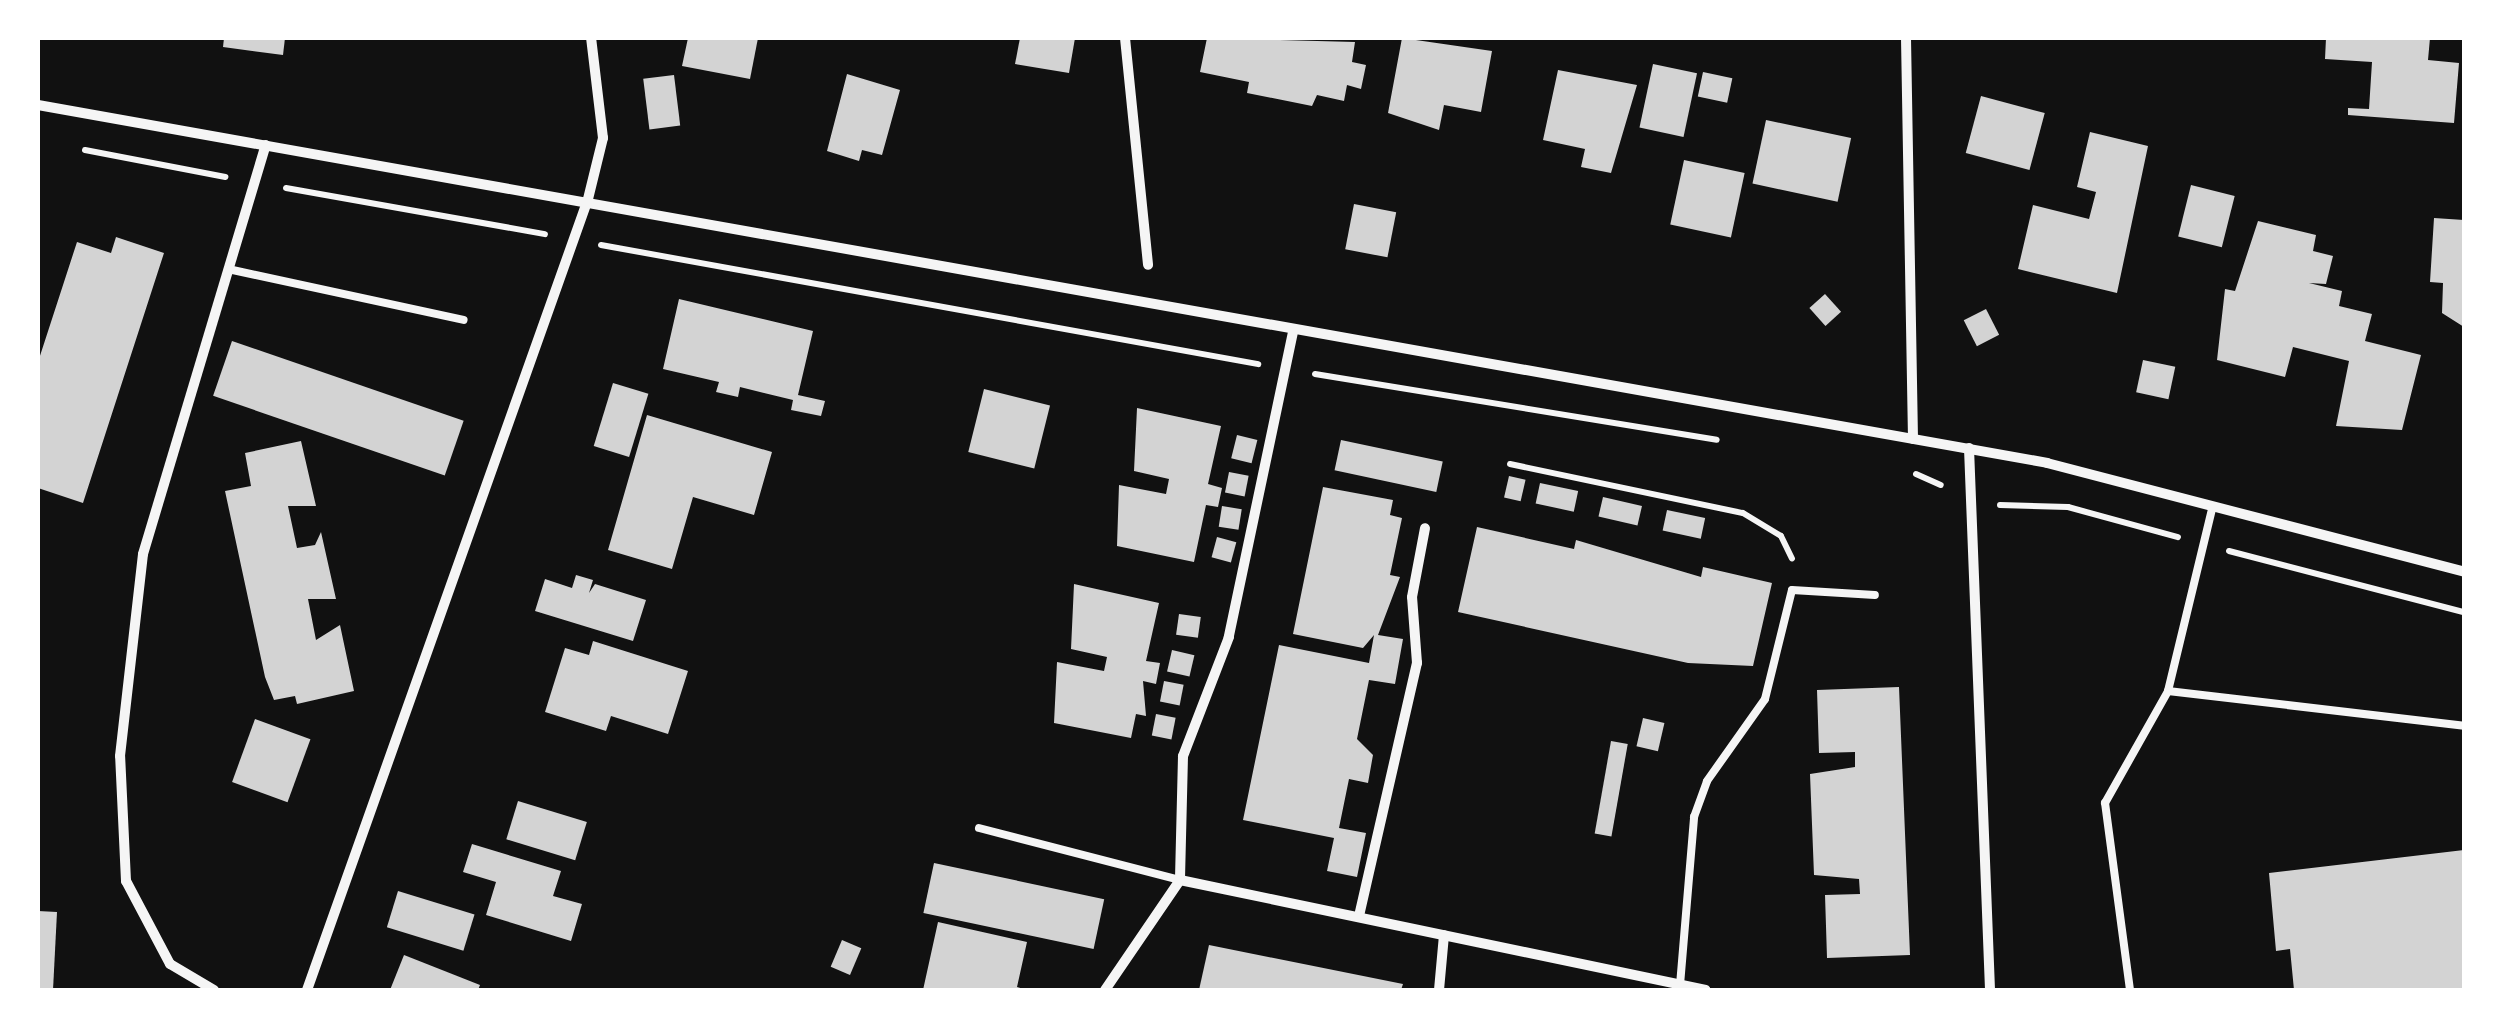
<!DOCTYPE html>
<html>
<head>
<meta charset="utf-8">
<style>
  body { margin:0 }
  #map { position:relative; width:2502px; height:1028px; overflow:hidden; background:#111; font-family:Rubik,sans-serif }
  div>[style] { position:absolute }
  .building>* { inset:0; background:#d3d3d3; transform-origin:0 0 }
  .path>* { height:6px; margin:-3px; padding:0 3px; transform-origin:3px; border-radius:3px; background:#f5f5f5 }
  .service>* { height:8px; margin:-4px; padding:0 4px; transform-origin:4px; border-radius:4px; background:#f5f5f5 }
  .minor>* { height:10px; margin:-5px; padding:0 5px; transform-origin:5px; border-radius:5px; background:#f5f5f5 }
  span { translate:-50% -50%; white-space:nowrap; text-align:center; line-height:1.15; -webkit-text-stroke:10px #fff; paint-order:stroke }
  .frame { position:absolute; inset:0; border:40px solid #fff; pointer-events:none }
</style>
</head>
<body>
<div id="map">
  <div class="building">
    <i style="clip-path:polygon(224px 38px,285px 38px,283px 55px,223px 47px)"></i>
    <i style="clip-path:polygon(688px 38px,758px 38px,750px 79px,682px 66px)"></i>
    <i style="clip-path:polygon(1020px 38px,1075px 38px,1069px 73px,1015px 64px)"></i>
    <i style="clip-path:polygon(1207px 38px,1355px 42px,1352px 62px,1366px 65px,1361px 89px,1347px 85px,1344px 101px,1317px 95px,1312px 106px,1247px 93px,1249px 82px,1200px 72px)"></i>
    <i style="clip-path:polygon(1402px 38px,1492px 51px,1481px 112px,1444px 105px,1439px 130px,1388px 113px)"></i>
    <i style="clip-path:polygon(2326px 38px,2430px 38px,2428px 60px,2459px 63px,2454px 123px,2348px 115px,2348px 108px,2369px 109px,2372px 62px,2325px 59px)"></i>
    <i style="left:1653px;top:64px;width:45px;height:65px;rotate:12deg"></i>
    <i style="clip-path:polygon(1558px 70px,1637px 85px,1611px 173px,1581px 167px,1585px 149px,1543px 140px)"></i>
    <i style="left:1703px;top:72px;width:30px;height:25px;rotate:12deg"></i>
    <i style="clip-path:polygon(847px 74px,900px 90px,882px 155px,862px 150px,859px 161px,827px 151px)"></i>
    <i style="left:674px;top:75px;width:51px;height:31px;rotate:83deg"></i>
    <i style="left:1981px;top:96px;width:66px;height:59px;rotate:15deg"></i>
    <i style="left:1766px;top:120px;width:87px;height:65px;rotate:12deg"></i>
    <i style="clip-path:polygon(2090px 132px,2148px 146px,2117px 293px,2018px 269px,2033px 205px,2089px 219px,2096px 192px,2077px 187px)"></i>
    <i style="left:1684px;top:160px;width:62px;height:66px;rotate:12deg"></i>
    <i style="left:2191px;top:185px;width:45px;height:53px;rotate:14deg"></i>
    <i style="left:1354px;top:204px;width:43px;height:46px;rotate:11deg"></i>
    <i style="clip-path:polygon(2434px 218px,2464px 220px,2464px 327px,2442px 313px,2443px 283px,2430px 282px)"></i>
    <i style="clip-path:polygon(2258px 221px,2316px 235px,2313px 251px,2333px 256px,2326px 284px,2309px 283px,2342px 291px,2339px 306px,2372px 314px,2365px 341px,2421px 355px,2402px 430px,2336px 426px,2349px 361px,2293px 347px,2285px 377px,2217px 360px,2225px 289px,2235px 291px)"></i>
    <i style="clip-path:polygon(116px 237px,164px 253px,83px 503px,38px 488px,38px 362px,77px 242px,111px 253px)"></i>
    <i style="left:1825px;top:294px;width:24px;height:21px;rotate:48deg"></i>
    <i style="clip-path:polygon(679px 299px,813px 331px,798px 395px,825px 401px,821px 416px,791px 410px,793px 400px,740px 387px,738px 397px,716px 392px,719px 382px,663px 369px)"></i>
    <i style="left:1986px;top:309px;width:29px;height:25px;rotate:63deg"></i>
    <i style="left:232px;top:341px;width:245px;height:58px;rotate:19deg"></i>
    <i style="left:2143px;top:360px;width:33px;height:33px;rotate:12deg"></i>
    <i style="left:613px;top:383px;width:37px;height:66px;rotate:17deg"></i>
    <i style="left:984px;top:389px;width:68px;height:65px;rotate:14deg"></i>
    <i style="clip-path:polygon(1137px 408px,1221px 426px,1208px 484px,1222px 488px,1218px 507px,1206px 505px,1194px 562px,1117px 546px,1119px 485px,1166px 494px,1169px 479px,1134px 471px)"></i>
    <i style="clip-path:polygon(647px 415px,772px 452px,754px 515px,693px 497px,672px 569px,608px 550px)"></i>
    <i style="left:1237px;top:435px;width:21px;height:24px;rotate:14deg"></i>
    <i style="left:1341px;top:440px;width:104px;height:31px;rotate:12deg"></i>
    <i style="clip-path:polygon(301px 441px,316px 506px,288px 506px,297px 548px,315px 545px,321px 532px,336px 599px,308px 599px,316px 640px,340px 625px,354px 691px,297px 704px,295px 696px,274px 700px,265px 677px,225px 491px,251px 486px,245px 453px)"></i>
    <i style="left:1229px;top:472px;width:20px;height:21px;rotate:11deg"></i>
    <i style="left:1509px;top:476px;width:17px;height:22px;rotate:13deg"></i>
    <i style="left:1540px;top:483px;width:39px;height:21px;rotate:12deg"></i>
    <i style="clip-path:polygon(1323px 487px,1393px 500px,1390px 515px,1402px 518px,1390px 575px,1400px 577px,1378px 635px,1403px 639px,1395px 684px,1369px 680px,1357px 739px,1373px 755px,1368px 783px,1349px 779px,1339px 828px,1366px 833px,1357px 877px,1327px 871px,1334px 838px,1243px 820px,1279px 645px,1369px 663px,1374px 635px,1363px 648px,1293px 634px)"></i>
    <i style="left:1603px;top:497px;width:40px;height:20px;rotate:13deg"></i>
    <i style="left:1222px;top:506px;width:20px;height:21px;rotate:9deg"></i>
    <i style="left:1667px;top:510px;width:39px;height:21px;rotate:12deg"></i>
    <i style="clip-path:polygon(1477px 527px,1574px 549px,1576px 540px,1701px 577px,1703px 567px,1772px 583px,1753px 666px,1688px 663px,1458px 612px)"></i>
    <i style="left:1217px;top:537px;width:20px;height:21px;rotate:15deg"></i>
    <i style="clip-path:polygon(576px 575px,593px 580px,589px 593px,595px 584px,646px 600px,633px 641px,535px 611px,545px 579px,572px 588px)"></i>
    <i style="clip-path:polygon(1074px 584px,1159px 603px,1146px 661px,1160px 663px,1156px 684px,1143px 681px,1146px 716px,1136px 714px,1131px 738px,1054px 723px,1057px 662px,1104px 671px,1107px 657px,1071px 649px)"></i>
    <i style="left:1179px;top:614px;width:22px;height:21px;rotate:8deg"></i>
    <i style="clip-path:polygon(593px 641px,688px 671px,668px 734px,611px 716px,606px 731px,545px 712px,565px 648px,589px 655px)"></i>
    <i style="left:1172px;top:650px;width:23px;height:22px;rotate:13deg"></i>
    <i style="left:1164px;top:681px;width:20px;height:21px;rotate:11deg"></i>
    <i style="clip-path:polygon(1899px 687px,1910px 955px,1827px 958px,1825px 895px,1860px 894px,1859px 879px,1814px 875px,1810px 774px,1855px 767px,1855px 752px,1819px 753px,1817px 690px)"></i>
    <i style="left:1156px;top:714px;width:20px;height:22px;rotate:11deg"></i>
    <i style="left:1643px;top:718px;width:22px;height:29px;rotate:13deg"></i>
    <i style="left:255px;top:719px;width:59px;height:67px;rotate:20deg"></i>
    <i style="left:1611px;top:741px;width:17px;height:94px;rotate:10deg"></i>
    <i style="left:518px;top:801px;width:72px;height:40px;rotate:17deg"></i>
    <i style="clip-path:polygon(472px 844px,561px 871px,553px 896px,582px 904px,571px 941px,486px 915px,496px 882px,463px 872px)"></i>
    <i style="clip-path:polygon(2464px 850px,2464px 990px,2294px 990px,2290px 949px,2276px 951px,2269px 873px)"></i>
    <i style="left:934px;top:863px;width:174px;height:51px;rotate:12deg"></i>
    <i style="left:398px;top:891px;width:80px;height:38px;rotate:17deg"></i>
    <i style="clip-path:polygon(38px 911px,57px 912px,53px 990px,38px 990px)"></i>
    <i style="clip-path:polygon(938px 922px,1027px 942px,1017px 987px,1027px 990px,923px 990px)"></i>
    <i style="left:842px;top:940px;width:21px;height:29px;rotate:23deg"></i>
    <i style="clip-path:polygon(1209px 945px,1403px 984px,1401px 990px,1199px 990px)"></i>
    <i style="clip-path:polygon(404px 955px,480px 985px,478px 990px,390px 990px)"></i>
  </div>
  <div class="path">
    <i style="left:85px;top:150px;width:143px;rotate:10.9deg"></i>
    <i style="left:286px;top:188px;width:263px;rotate:10.1deg"></i>
    <i style="left:601px;top:245px;width:668px;rotate:10.27deg"></i>
    <i style="left:1315px;top:374px;width:407px;rotate:9.3deg"></i>
    <i style="left:1510px;top:464px;width:238px;rotate:11.9deg"></i>
    <i style="left:1743px;top:513px;width:44px;rotate:31.2deg"></i>
    <i style="left:1781px;top:536px;width:25px;rotate:64deg"></i>
    <i style="left:1916px;top:474px;width:27px;rotate:24deg"></i>
    <i style="left:2000px;top:505px;width:68px;rotate:1.7deg"></i>
    <i style="left:2068px;top:507px;width:114px;rotate:15.3deg"></i>
    <i style="left:2229px;top:551px;width:243px;rotate:14.6deg"></i>
  </div>
  <div class="service">
    <i style="left:228px;top:269px;width:241px;rotate:12.2deg"></i>
    <i style="left:2168px;top:691px;width:298px;rotate:6.7deg"></i>
    <i style="left:979px;top:828px;width:208px;rotate:14.5deg"></i>
    <i style="left:1680px;top:985px;width:169px;rotate:-85.2deg"></i>
    <i style="left:1694px;top:817px;width:38px;rotate:-70deg"></i>
    <i style="left:1707px;top:781px;width:100px;rotate:-54.7deg"></i>
    <i style="left:1765px;top:699px;width:112px;rotate:-76.1deg"></i>
    <i style="left:1792px;top:590px;width:83px;rotate:3.4deg"></i>
    <i style="left:2130px;top:990px;width:189px;rotate:-97.6deg"></i>
    <i style="left:2105px;top:803px;width:129px;rotate:-60.6deg"></i>
    <i style="left:2168px;top:691px;width:187px;rotate:-76.4deg"></i>
  </div>
  <div class="minor">
    <i style="left:1125px;top:38px;width:228px;rotate:84.2deg"></i>
    <i style="left:1906px;top:38px;width:401px;rotate:89deg"></i>
    <i style="left:38px;top:105px;width:2041px;rotate:10.1deg"></i>
    <i style="left:2047px;top:463px;width:431px;rotate:14.6deg"></i>
    <i style="left:1293px;top:332px;width:312px;rotate:101.9deg"></i>
    <i style="left:1229px;top:637px;width:128px;rotate:111.1deg"></i>
    <i style="left:1183px;top:756px;width:124px;rotate:91.4deg"></i>
    <i style="left:1180px;top:880px;width:537px;rotate:11.81deg"></i>
    <i style="left:1969px;top:448px;width:542px;rotate:87.78deg"></i>
    <i style="left:1359px;top:916px;width:260px;rotate:-77.1deg"></i>
    <i style="left:1417px;top:663px;width:66px;rotate:-94.3deg"></i>
    <i style="left:1412px;top:597px;width:70px;rotate:-79.3deg"></i>
    <i style="left:214px;top:990px;width:51px;rotate:-149.4deg"></i>
    <i style="left:170px;top:964px;width:94px;rotate:-117.9deg"></i>
    <i style="left:126px;top:881px;width:125px;rotate:-92.7deg"></i>
    <i style="left:120px;top:756px;width:203px;rotate:-83.5deg"></i>
    <i style="left:143px;top:554px;width:427px;rotate:-73.3deg"></i>
    <i style="left:307px;top:990px;width:839px;rotate:-70.44deg"></i>
    <i style="left:588px;top:199px;width:63px;rotate:-76.2deg"></i>
    <i style="left:603px;top:138px;width:101px;rotate:-96.8deg"></i>
    <i style="left:1105px;top:990px;width:133px;rotate:-55.7deg"></i>
    <i style="left:1439px;top:990px;width:55px;rotate:-84.8deg"></i>
  </div>
  <div class="frame"></div>
</div>
</body>
</html>
